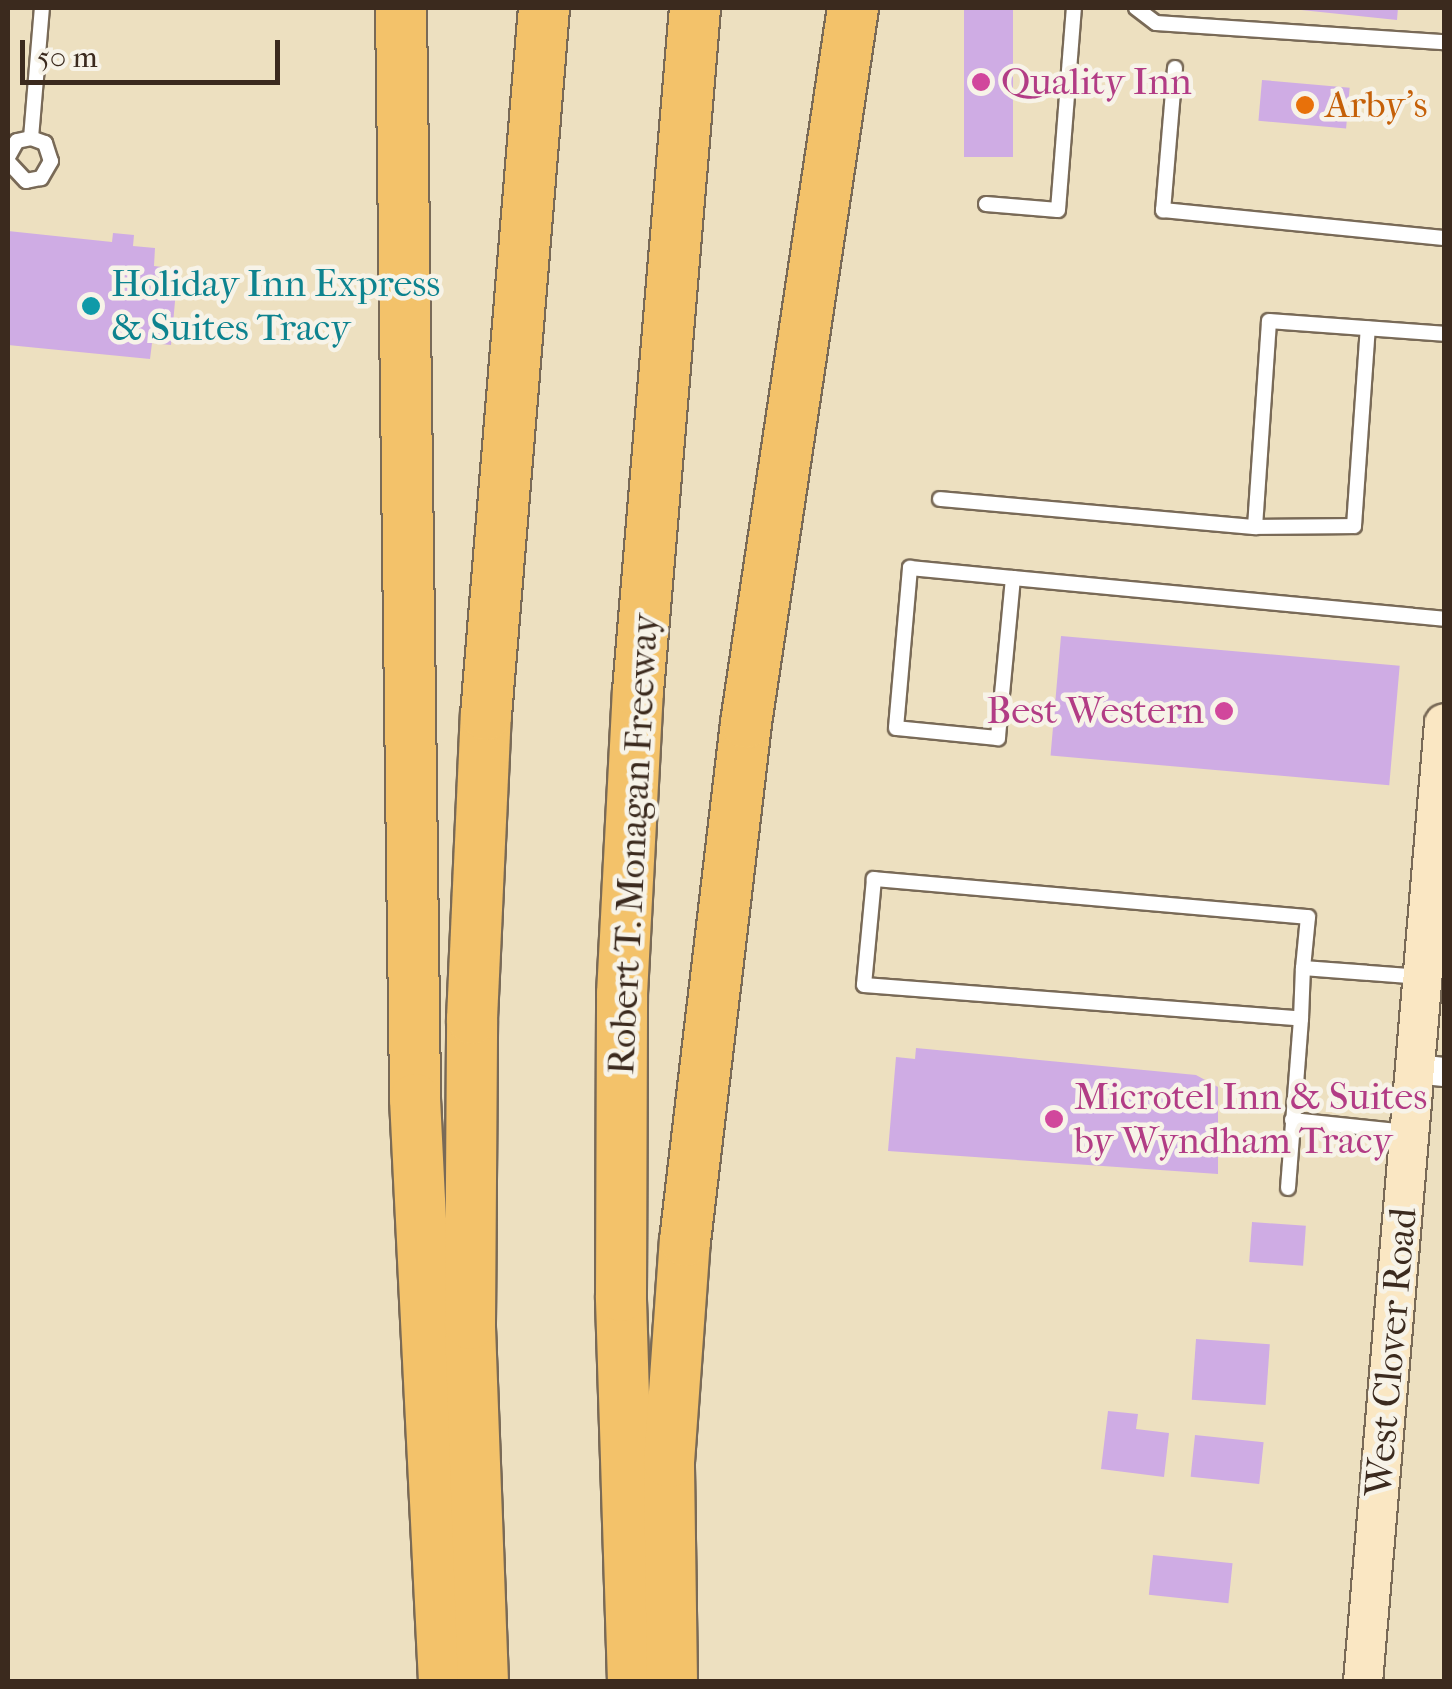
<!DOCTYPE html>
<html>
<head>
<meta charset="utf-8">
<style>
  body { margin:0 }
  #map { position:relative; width:1452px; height:1689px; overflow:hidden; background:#ede0c0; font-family:"IM FELL French Canon",serif }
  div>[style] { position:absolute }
  .building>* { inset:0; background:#cface4; transform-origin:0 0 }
  .roads { filter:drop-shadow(2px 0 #796a57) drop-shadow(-2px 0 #796a57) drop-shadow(0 2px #796a57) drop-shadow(0 -2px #796a57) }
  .lane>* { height:14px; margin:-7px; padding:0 7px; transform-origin:7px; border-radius:7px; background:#fff }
  .street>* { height:28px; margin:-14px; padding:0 14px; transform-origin:14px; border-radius:14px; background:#fff }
  .secondary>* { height:38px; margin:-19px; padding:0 19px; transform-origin:19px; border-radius:19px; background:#fae7c3 }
  .highway>* { height:50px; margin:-25px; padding:0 25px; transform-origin:25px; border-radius:25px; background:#f3c26a }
  .dots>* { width:28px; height:28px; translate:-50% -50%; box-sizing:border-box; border:5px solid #f7f3e8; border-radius:50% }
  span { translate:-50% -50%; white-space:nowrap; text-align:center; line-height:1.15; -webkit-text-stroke:9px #f7f3e8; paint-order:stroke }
  .hotel-label { font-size:38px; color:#b23c85 }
  .left { translate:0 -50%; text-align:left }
  .right { translate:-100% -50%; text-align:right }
  .food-label { font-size:38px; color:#c56008 }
  .culture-label { font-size:38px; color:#0d838f }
  .street-label { font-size:38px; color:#3b2a1e }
  .frame { position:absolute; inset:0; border:10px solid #3b2a1e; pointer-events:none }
  .scale { position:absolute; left:20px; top:40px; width:260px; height:45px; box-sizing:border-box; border:5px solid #3b2a1e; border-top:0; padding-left:12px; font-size:30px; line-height:35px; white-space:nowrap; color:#3b2a1e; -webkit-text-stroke:8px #f7f3e8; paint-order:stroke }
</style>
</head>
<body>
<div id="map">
  <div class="building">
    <i style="left:964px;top:8px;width:49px;height:149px"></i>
    <i style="clip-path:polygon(1282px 8px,1398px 8px,1397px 20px)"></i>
    <i style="left:1262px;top:80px;width:88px;height:41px;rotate:5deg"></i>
    <i style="clip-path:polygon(8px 231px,112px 242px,113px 233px,134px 235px,133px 246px,155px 248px,154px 266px,178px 269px,171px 345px,152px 343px,150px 359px,8px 345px)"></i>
    <i style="left:1061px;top:636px;width:340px;height:120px;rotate:5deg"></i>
    <i style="clip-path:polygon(916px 1048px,1196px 1075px,1218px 1087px,1218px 1174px,888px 1151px,896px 1057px,915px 1059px)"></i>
    <i style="left:1252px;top:1222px;width:54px;height:40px;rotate:4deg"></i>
    <i style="left:1196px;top:1339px;width:74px;height:61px;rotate:4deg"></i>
    <i style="clip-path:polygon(1108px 1411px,1138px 1414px,1136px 1429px,1169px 1433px,1164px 1477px,1101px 1469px)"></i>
    <i style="left:1195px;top:1435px;width:69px;height:42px;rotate:6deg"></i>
    <i style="left:1153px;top:1555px;width:80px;height:40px;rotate:6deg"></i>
  </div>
  <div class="roads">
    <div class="lane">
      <i style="left:1136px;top:8px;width:25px;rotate:37deg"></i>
      <i style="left:1156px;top:23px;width:289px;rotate:3.8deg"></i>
      <i style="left:1175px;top:68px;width:143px;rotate:94.8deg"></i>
      <i style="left:1163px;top:210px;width:282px;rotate:5.7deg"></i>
      <i style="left:31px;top:138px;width:130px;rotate:-85.2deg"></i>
      <i style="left:8px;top:157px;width:18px;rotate:-61deg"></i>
      <i style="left:17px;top:141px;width:14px;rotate:-12deg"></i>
      <i style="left:31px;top:138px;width:15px;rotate:20deg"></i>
      <i style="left:45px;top:143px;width:19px;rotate:72deg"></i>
      <i style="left:51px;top:161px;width:20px;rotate:120deg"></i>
      <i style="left:41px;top:178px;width:15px;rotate:169deg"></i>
      <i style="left:26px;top:181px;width:26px;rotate:-133deg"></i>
      <i style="left:986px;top:204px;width:72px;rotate:4.8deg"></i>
      <i style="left:1058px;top:210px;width:203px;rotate:-85.5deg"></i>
      <i style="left:940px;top:499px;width:316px;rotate:5.1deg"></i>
      <i style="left:1255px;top:527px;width:206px;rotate:-86.1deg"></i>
      <i style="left:1269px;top:321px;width:175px;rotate:4.2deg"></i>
      <i style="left:1255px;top:527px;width:99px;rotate:-0.6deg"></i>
      <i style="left:1354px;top:526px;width:198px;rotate:-86deg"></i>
      <i style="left:1013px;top:578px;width:161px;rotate:95.4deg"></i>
      <i style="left:998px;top:738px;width:102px;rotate:-174.4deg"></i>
      <i style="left:896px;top:728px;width:161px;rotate:-85deg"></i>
      <i style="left:910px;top:568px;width:103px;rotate:5.5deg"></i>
      <i style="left:1013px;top:578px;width:433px;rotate:5.4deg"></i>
      <i style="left:1303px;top:968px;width:51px;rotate:-84.4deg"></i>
      <i style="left:1308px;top:917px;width:436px;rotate:-175deg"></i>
      <i style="left:874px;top:879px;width:106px;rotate:95.4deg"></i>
      <i style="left:864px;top:985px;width:438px;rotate:4.4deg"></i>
      <i style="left:1301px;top:1019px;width:51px;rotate:-87.8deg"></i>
      <i style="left:1303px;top:968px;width:119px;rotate:4.3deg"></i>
      <i style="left:1292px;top:1120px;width:115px;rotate:6deg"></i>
      <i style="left:1288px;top:1188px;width:169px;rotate:-85.6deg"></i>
    </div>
    <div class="street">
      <i style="left:1415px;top:1069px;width:29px;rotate:6deg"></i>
    </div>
    <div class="secondary">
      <i style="left:1363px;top:1682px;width:962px;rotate:-85.17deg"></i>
    </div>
    <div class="highway">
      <i style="left:401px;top:8px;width:1091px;rotate:89.26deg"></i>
      <i style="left:415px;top:1099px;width:584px;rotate:87.15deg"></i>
      <i style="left:483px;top:1682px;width:358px;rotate:-92.1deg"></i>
      <i style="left:470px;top:1324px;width:305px;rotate:-89.6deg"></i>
      <i style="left:472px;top:1019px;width:304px;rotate:-87.4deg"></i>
      <i style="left:486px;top:715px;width:709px;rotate:-85.31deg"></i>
      <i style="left:633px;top:1682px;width:386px;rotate:-91.8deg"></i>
      <i style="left:621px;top:1296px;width:302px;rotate:-89.8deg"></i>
      <i style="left:622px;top:994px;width:303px;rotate:-87deg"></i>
      <i style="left:638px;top:691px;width:685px;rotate:-85.23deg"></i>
      <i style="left:672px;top:1682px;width:220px;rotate:-90.8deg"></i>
      <i style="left:669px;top:1462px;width:222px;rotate:-85.9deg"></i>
      <i style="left:685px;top:1241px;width:522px;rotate:-83.28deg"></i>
      <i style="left:746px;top:723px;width:723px;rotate:-81.49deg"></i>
    </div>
  </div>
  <div class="dots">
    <i style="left:981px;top:82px;background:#d1479c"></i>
    <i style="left:1305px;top:105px;background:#e8710a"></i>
    <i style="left:91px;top:306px;background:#0f9aa8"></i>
    <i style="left:1224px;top:711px;background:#d1479c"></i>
    <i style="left:1054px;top:1119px;background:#d1479c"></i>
  </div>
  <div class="hotel-label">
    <span class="left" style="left:1001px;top:82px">Quality Inn</span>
    <span class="right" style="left:1204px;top:711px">Best Western</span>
    <span class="left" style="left:1074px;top:1119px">Microtel Inn &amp; Suites<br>by Wyndham Tracy</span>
  </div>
  <div class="food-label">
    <span class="left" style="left:1325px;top:105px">Arby's</span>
  </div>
  <div class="culture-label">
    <span class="left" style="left:111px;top:306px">Holiday Inn Express<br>&amp; Suites Tracy</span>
  </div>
  <div class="street-label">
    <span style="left:633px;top:844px;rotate:-87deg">Robert T. Monagan Freeway</span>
    <span style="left:1391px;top:1352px;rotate:-85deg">West Clover Road</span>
  </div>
  <div class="frame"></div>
  <div class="scale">50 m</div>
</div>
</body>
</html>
